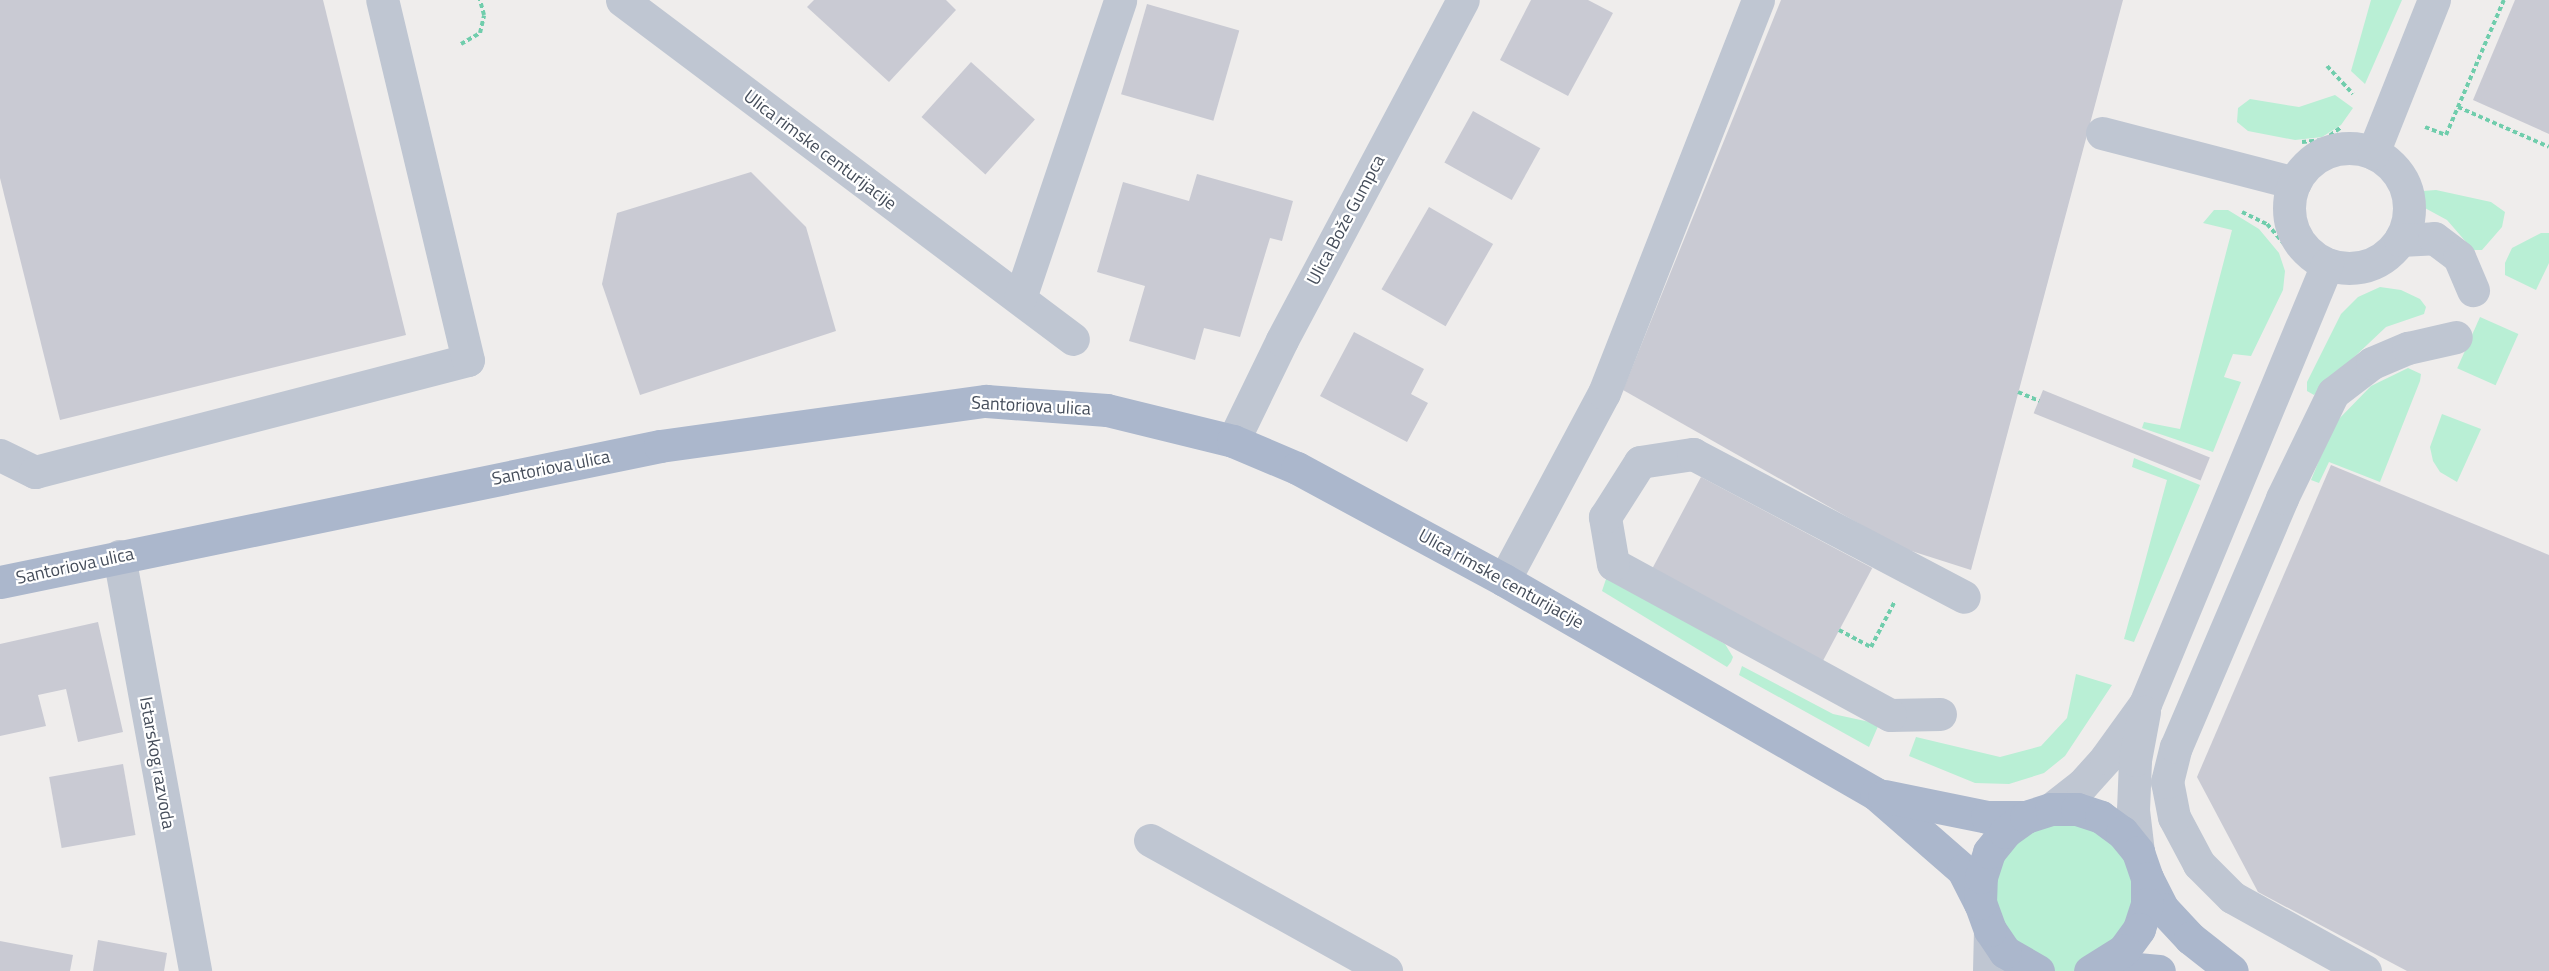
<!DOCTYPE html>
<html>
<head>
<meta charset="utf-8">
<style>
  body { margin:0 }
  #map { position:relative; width:2549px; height:971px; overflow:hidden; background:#efedec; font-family:"Titillium Web",sans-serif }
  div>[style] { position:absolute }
  .green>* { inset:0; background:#b9efd5; transform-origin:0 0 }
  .building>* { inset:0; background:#c9cad3; transform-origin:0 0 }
  .path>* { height:4px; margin-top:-2px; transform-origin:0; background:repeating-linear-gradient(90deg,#70cdac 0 4.5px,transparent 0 7.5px) }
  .minor>* { height:33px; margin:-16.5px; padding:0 16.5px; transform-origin:16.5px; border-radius:16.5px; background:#bfc6d2 }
  .minor>.ring { margin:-16.5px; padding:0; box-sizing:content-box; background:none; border:33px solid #bfc6d2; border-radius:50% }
  .major>* { height:33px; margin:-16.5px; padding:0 16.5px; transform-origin:16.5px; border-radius:16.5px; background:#abb7cc }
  span { translate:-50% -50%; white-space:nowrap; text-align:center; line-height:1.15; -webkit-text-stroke:4.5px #fff; paint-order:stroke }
  .street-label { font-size:18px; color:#454d5a }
</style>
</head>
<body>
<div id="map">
  <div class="green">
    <i style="clip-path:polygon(2371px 0,2402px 0,2365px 84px,2351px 71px)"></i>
    <i style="clip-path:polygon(2335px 95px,2353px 108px,2341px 125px,2322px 137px,2295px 140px,2248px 131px,2237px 122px,2238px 108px,2250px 99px,2299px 107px)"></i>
    <i style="clip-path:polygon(2436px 190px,2491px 202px,2505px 212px,2502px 227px,2482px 250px,2473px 250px,2447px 220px,2423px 207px,2419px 200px,2423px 191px)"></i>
    <i style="clip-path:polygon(2214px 210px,2228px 210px,2259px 229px,2279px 253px,2285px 271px,2283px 290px,2251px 356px,2233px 354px,2224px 377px,2241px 382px,2213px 452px,2142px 428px,2144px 422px,2180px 429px,2232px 230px,2203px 223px)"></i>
    <i style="clip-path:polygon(2541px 233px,2549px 233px,2549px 263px,2536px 290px,2505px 275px,2505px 263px,2512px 248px)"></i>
    <i style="clip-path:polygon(2380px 287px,2401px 290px,2420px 299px,2426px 307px,2424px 314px,2386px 327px,2314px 395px,2307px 391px,2307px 382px,2341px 314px,2358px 297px)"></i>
    <i style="left:2480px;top:317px;width:42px;height:56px;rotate:24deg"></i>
    <i style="clip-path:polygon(2408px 368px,2421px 374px,2420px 381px,2380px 482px,2329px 462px,2319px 483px,2311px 480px,2334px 424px,2371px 386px)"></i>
    <i style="clip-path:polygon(2442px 414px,2481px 429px,2457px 482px,2440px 472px,2433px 461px,2430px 447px)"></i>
    <i style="clip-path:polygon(2134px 458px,2200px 485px,2134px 642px,2124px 639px,2167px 480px,2132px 467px)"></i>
    <i style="clip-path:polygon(1607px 576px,1725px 644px,1733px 657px,1731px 662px,1727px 667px,1602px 591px)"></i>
    <i style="clip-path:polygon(1742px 666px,1833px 714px,1879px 724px,1869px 747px,1739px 675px)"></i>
    <i style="clip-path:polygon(2076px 674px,2112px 685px,2065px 756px,2044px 773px,2009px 784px,1975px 783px,1909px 756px,1916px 737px,2000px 757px,2041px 746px,2067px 718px)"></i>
    <i style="clip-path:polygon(2051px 812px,2122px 834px,2146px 904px,2084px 971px,2047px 971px,1992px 931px,1991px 856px)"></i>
  </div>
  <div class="building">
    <i style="clip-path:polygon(0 0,323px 0,406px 335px,60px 420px,0 178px)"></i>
    <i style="clip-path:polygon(814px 0,946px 0,956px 10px,889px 82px,807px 7px)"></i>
    <i style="clip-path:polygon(1531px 0,1588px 0,1613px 13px,1568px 96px,1500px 60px)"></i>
    <i style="clip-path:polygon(1781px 0,2123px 0,1971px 570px,1902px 548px,1623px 390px)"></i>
    <i style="clip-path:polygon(2515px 0,2549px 0,2549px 134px,2473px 100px)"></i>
    <i style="left:1147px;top:4px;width:96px;height:94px;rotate:16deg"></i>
    <i style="left:971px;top:62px;width:86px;height:74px;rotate:42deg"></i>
    <i style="left:1473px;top:111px;width:77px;height:59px;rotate:29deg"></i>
    <i style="clip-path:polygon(751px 172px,806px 227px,836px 331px,640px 395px,602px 284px,617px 213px)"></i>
    <i style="clip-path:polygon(1197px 174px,1293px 201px,1282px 241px,1270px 238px,1240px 337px,1204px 328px,1195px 360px,1129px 341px,1145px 286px,1097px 272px,1123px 182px,1189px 201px)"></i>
    <i style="left:1429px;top:207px;width:74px;height:95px;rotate:30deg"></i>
    <i style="clip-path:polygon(1354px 332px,1424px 369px,1411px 394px,1428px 403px,1407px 442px,1320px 396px)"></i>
    <i style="left:2043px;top:390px;width:180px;height:25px;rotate:22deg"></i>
    <i style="clip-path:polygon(2331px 465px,2549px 555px,2549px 971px,2407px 971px,2258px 892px,2197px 777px)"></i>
    <i style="left:1701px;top:477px;width:194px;height:115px;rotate:28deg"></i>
    <i style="clip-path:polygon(98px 622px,123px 732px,78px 742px,66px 689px,38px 695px,46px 726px,0 736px,0 644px)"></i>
    <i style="left:123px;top:764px;width:72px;height:75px;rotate:80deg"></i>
    <i style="clip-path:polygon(98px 940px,167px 953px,164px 971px,93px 971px)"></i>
    <i style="clip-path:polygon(0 941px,73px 955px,70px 971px,0 971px)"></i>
  </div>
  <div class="path">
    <i style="left:461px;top:44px;width:22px;rotate:-30deg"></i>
    <i style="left:480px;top:33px;width:18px;rotate:-77deg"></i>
    <i style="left:484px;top:15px;width:16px;rotate:-105deg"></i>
    <i style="left:2327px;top:66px;width:38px;rotate:47deg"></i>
    <i style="left:2458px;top:107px;width:99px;rotate:23.7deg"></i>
    <i style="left:2425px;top:127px;width:22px;rotate:21deg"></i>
    <i style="left:2446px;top:135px;width:147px;rotate:-66.8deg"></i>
    <i style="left:2302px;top:142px;width:22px;rotate:-5deg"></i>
    <i style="left:2324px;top:140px;width:21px;rotate:-37deg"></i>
    <i style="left:2242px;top:212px;width:28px;rotate:26deg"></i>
    <i style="left:2267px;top:224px;width:33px;rotate:49deg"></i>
    <i style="left:2018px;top:392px;width:23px;rotate:23deg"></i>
    <i style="left:1839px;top:630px;width:36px;rotate:28deg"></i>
    <i style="left:1871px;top:647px;width:50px;rotate:-62.4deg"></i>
  </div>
  <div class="minor">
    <i style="left:622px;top:0;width:564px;rotate:36.93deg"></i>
    <i style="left:2102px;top:133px;width:199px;rotate:14.5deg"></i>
    <i class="ring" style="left:2289px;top:148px;width:87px;height:87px"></i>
    <i style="left:2373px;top:153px;width:165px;rotate:-68.3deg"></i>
    <i style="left:2400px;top:240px;width:34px;rotate:-3deg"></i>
    <i style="left:2434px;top:238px;width:31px;rotate:37deg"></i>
    <i style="left:2459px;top:257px;width:36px;rotate:67deg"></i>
    <i style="left:1020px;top:298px;width:314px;rotate:-71.4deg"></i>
    <i style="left:1233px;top:441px;width:112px;rotate:-64.1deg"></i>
    <i style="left:1282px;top:340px;width:385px;rotate:-62deg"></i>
    <i style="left:0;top:455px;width:39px;rotate:26deg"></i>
    <i style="left:35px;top:472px;width:447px;rotate:-14.5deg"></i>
    <i style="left:468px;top:360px;width:370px;rotate:-103.4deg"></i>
    <i style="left:119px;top:556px;width:422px;rotate:79.6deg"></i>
    <i style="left:1504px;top:580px;width:212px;rotate:-61.9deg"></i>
    <i style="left:1604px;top:393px;width:422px;rotate:-68.6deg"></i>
    <i style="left:1940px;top:714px;width:50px;rotate:178.9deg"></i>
    <i style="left:1890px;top:715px;width:315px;rotate:-151.4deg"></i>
    <i style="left:1613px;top:564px;width:48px;rotate:-99.7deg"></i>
    <i style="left:1605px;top:517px;width:65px;rotate:-57.5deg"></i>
    <i style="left:1640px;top:462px;width:54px;rotate:-8.6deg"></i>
    <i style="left:1693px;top:454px;width:306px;rotate:27.8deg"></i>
    <i style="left:2051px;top:809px;width:39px;rotate:-38deg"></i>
    <i style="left:2082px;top:785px;width:36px;rotate:-48deg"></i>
    <i style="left:2106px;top:758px;width:67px;rotate:-54.2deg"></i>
    <i style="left:2145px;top:704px;width:476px;rotate:-67.5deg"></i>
    <i style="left:1150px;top:840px;width:270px;rotate:29deg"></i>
    <i style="left:2138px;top:852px;width:42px;rotate:-96.8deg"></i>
    <i style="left:2133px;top:810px;width:50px;rotate:-87.7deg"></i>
    <i style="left:2135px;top:760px;width:49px;rotate:-79.4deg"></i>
    <i style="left:1989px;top:971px;width:41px;rotate:-88.6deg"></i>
    <i style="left:2365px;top:971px;width:152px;rotate:-150.9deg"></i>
    <i style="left:2232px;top:897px;width:47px;rotate:-135deg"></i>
    <i style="left:2199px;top:864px;width:53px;rotate:-118deg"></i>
    <i style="left:2174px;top:817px;width:36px;rotate:-101deg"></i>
    <i style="left:2167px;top:782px;width:36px;rotate:-76deg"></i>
    <i style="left:2176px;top:747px;width:271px;rotate:-66.9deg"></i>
    <i style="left:2282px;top:498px;width:117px;rotate:-64.1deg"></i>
    <i style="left:2333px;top:393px;width:49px;rotate:-37.6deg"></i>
    <i style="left:2372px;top:363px;width:39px;rotate:-23deg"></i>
    <i style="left:2408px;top:348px;width:49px;rotate:-12.9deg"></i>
  </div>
  <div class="major">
    <i style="left:0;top:582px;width:674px;rotate:-11.64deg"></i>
    <i style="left:660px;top:446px;width:329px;rotate:-7.9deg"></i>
    <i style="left:986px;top:401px;width:121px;rotate:4.3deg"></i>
    <i style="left:1107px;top:410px;width:130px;rotate:13.8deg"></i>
    <i style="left:1233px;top:441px;width:69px;rotate:22.9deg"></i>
    <i style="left:1297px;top:468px;width:235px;rotate:28.4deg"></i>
    <i style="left:1504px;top:580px;width:429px;rotate:29.9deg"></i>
    <i style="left:1876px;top:794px;width:116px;rotate:41.1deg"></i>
    <i style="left:1963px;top:870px;width:37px;rotate:63deg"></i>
    <i style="left:1884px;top:796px;width:105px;rotate:11.5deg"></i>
    <i style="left:1987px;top:817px;width:39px"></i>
    <i style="left:2147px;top:878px;width:35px;rotate:63deg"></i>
    <i style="left:2163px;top:909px;width:40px;rotate:47deg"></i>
    <i style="left:2190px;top:938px;width:53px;rotate:38.2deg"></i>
    <i style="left:2104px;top:966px;width:55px;rotate:5.2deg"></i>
    <i style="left:2038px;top:971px;width:38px;rotate:-150deg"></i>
    <i style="left:2005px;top:952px;width:27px;rotate:-124deg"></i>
    <i style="left:1990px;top:930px;width:29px;rotate:-110deg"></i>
    <i style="left:1980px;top:903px;width:26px;rotate:-88deg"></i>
    <i style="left:1981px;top:877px;width:26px;rotate:-72deg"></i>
    <i style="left:1989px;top:852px;width:26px;rotate:-51deg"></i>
    <i style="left:2005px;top:832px;width:26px;rotate:-36deg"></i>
    <i style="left:2026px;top:817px;width:26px;rotate:-18deg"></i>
    <i style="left:2051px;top:809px;width:26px"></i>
    <i style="left:2077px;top:809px;width:25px;rotate:18deg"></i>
    <i style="left:2101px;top:817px;width:26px;rotate:36deg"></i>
    <i style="left:2122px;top:832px;width:26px;rotate:51deg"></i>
    <i style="left:2138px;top:852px;width:28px;rotate:71deg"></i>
    <i style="left:2147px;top:878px;width:26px;rotate:90deg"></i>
    <i style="left:2147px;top:904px;width:26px;rotate:108deg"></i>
    <i style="left:2139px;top:929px;width:26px;rotate:126deg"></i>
    <i style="left:2124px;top:950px;width:40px;rotate:148deg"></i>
  </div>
  <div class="street-label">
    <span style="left:820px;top:150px;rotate:37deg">Ulica rimske centurijacije</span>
    <span style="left:1346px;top:220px;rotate:-62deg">Ulica Bože Gumpca</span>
    <span style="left:1031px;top:406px;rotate:3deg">Santoriova ulica</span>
    <span style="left:551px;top:468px;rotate:-11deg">Santoriova ulica</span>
    <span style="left:75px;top:566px;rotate:-12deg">Santoriova ulica</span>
    <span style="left:1501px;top:579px;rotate:29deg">Ulica rimske centurijacije</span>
    <span style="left:157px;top:763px;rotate:80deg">Istarskog razvoda</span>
  </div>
</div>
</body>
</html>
